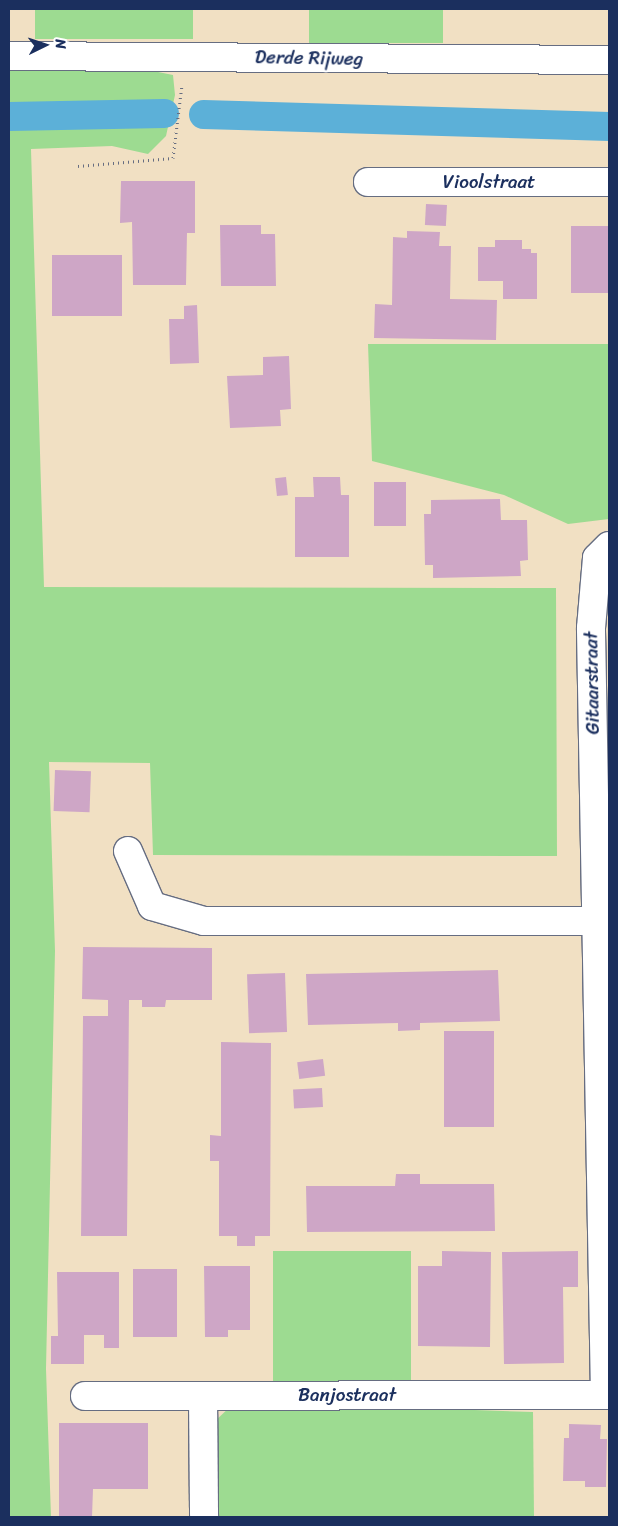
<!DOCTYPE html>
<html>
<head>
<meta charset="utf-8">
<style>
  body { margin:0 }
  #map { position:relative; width:618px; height:1526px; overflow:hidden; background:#f1e0c3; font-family:Sriracha,sans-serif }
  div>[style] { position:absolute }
  .green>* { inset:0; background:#9ddb91; transform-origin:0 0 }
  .canal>* { height:29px; margin:-14.5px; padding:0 14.5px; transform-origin:14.5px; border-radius:14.5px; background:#5cb0d8 }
  .building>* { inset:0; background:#cea6c6; transform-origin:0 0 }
  .path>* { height:3px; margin-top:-1.5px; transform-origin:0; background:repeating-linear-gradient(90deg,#666d81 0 1px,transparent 0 5px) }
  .roads { filter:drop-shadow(1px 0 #666d81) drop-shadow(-1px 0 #666d81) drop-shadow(0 1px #666d81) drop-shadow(0 -1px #666d81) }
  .minor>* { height:28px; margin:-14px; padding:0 14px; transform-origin:14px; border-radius:14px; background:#fff }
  span { translate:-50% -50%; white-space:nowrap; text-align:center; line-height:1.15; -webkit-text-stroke:4px #fff; paint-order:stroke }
  .street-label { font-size:19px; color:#1b2f5e }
  .frame { position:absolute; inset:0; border:10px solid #1b2f5e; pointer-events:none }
  .north { position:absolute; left:20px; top:20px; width:50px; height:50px; -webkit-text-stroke:4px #fff; paint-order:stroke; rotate:86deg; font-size:14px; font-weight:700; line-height:20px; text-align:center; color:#1b2f5e }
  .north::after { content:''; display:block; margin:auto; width:18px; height:22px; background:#1b2f5e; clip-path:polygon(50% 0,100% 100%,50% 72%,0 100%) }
</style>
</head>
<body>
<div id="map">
  <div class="green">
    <i style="left:35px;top:9px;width:158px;height:30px"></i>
    <i style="left:309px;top:9px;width:134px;height:34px"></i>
    <i style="clip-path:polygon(9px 70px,153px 71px,173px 75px,175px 95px,166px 136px,148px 154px,112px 146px,31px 149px,44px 587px,556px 588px,557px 856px,153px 855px,150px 763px,49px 762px,55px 951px,46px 1369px,51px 1517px,9px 1517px)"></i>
    <i style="clip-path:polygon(368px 344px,609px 344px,609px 519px,568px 524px,504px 495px,372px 461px)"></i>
    <i style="left:411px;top:1251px;width:136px;height:138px;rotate:90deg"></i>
    <i style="clip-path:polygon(246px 1402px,533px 1412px,534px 1517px,214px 1517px,214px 1422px,231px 1406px)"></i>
  </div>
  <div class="canal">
    <i style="left:203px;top:114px;width:406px;rotate:1.7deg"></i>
    <i style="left:9px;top:116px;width:155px;rotate:-1.1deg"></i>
  </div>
  <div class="building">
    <i style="clip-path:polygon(121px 181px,195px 181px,195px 233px,187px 233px,186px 285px,133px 285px,132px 222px,120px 223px)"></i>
    <i style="left:426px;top:204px;width:21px;height:21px;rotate:3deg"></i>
    <i style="clip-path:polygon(220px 225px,261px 225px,261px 234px,275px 234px,276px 286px,221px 286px)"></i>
    <i style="left:609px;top:226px;width:67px;height:38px;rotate:90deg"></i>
    <i style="clip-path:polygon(407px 231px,440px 232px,439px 246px,451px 246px,450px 299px,497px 300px,496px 340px,374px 338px,375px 304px,392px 305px,393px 237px,407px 238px)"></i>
    <i style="clip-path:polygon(495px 240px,522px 240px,522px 249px,531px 249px,531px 253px,537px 253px,537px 299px,503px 299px,503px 281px,478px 281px,478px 247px,495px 247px)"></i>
    <i style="left:52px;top:255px;width:70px;height:61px"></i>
    <i style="clip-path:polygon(197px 305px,199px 363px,170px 364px,169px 319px,184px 319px,184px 306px)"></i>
    <i style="clip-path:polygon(289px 356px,291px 409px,280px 410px,281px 426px,230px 428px,227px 376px,263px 375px,263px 357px)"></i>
    <i style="left:286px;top:477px;width:18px;height:11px;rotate:84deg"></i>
    <i style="clip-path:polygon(313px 477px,340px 477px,341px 495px,349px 495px,349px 557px,295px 557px,295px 497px,314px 497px)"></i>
    <i style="left:374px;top:482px;width:32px;height:44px"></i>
    <i style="clip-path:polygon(500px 499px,501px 520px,527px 520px,528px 560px,520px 561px,521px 576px,433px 578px,433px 565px,425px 565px,424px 514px,431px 514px,431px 500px)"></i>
    <i style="left:55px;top:770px;width:36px;height:41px;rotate:2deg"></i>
    <i style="clip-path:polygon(83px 947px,212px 948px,212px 1000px,166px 1000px,165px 1007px,142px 1007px,142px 1000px,129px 1000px,127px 1236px,81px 1236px,83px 1016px,108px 1016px,108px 1000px,82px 999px)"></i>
    <i style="clip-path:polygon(498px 970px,500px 1021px,420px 1023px,420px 1030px,398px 1031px,398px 1023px,308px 1025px,306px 974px)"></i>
    <i style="left:285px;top:973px;width:59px;height:38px;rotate:88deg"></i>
    <i style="left:444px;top:1031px;width:50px;height:96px"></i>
    <i style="clip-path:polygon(221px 1042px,271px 1043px,270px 1236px,255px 1236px,255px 1246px,237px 1246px,237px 1236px,219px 1236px,219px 1161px,210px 1161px,210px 1135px,221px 1136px)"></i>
    <i style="left:323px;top:1059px;width:17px;height:26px;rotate:83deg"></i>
    <i style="left:322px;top:1088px;width:19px;height:29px;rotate:87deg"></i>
    <i style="clip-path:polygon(396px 1174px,420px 1174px,420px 1184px,494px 1184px,495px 1231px,307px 1232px,306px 1186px,395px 1186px)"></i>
    <i style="clip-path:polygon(442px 1251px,491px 1252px,490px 1347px,418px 1346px,418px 1266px,442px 1266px)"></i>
    <i style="clip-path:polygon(578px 1251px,578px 1287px,563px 1287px,564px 1363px,504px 1364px,502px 1252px)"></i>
    <i style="clip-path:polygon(204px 1266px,250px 1266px,250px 1330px,228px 1330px,228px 1337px,205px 1337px)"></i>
    <i style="left:133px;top:1269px;width:44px;height:68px"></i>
    <i style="clip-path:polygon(57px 1272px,119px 1272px,119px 1348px,104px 1348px,104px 1335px,84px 1335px,84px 1364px,51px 1364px,51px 1336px,58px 1336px)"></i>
    <i style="clip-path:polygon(59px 1423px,148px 1423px,148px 1489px,93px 1489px,92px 1517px,59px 1517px)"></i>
    <i style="clip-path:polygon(569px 1424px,601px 1425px,600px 1439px,607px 1439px,606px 1487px,585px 1487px,585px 1481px,563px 1481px,564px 1438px,569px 1438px)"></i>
  </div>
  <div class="path">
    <i style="left:78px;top:166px;width:95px;rotate:-4.8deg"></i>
    <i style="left:173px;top:158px;width:74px;rotate:-83deg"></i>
  </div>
  <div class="roads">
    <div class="minor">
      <i style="left:9px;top:56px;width:600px;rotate:0.38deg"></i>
      <i style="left:368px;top:182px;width:241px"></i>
      <i style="left:128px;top:851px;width:60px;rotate:66.4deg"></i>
      <i style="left:152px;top:906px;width:54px;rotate:16.1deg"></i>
      <i style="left:204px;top:921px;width:391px"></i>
      <i style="left:605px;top:1395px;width:767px;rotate:-91.05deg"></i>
      <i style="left:591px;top:628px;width:70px;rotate:-85.1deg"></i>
      <i style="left:597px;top:558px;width:17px;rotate:-45deg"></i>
      <i style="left:85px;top:1396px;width:524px;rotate:-0.11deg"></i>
      <i style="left:203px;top:1396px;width:121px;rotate:89.5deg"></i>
    </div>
  </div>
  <div class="street-label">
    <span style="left:309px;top:58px;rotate:1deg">Derde Rijweg</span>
    <span style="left:489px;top:182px">Vioolstraat</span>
    <span style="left:592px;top:683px;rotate:-91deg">Gitaarstraat</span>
    <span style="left:347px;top:1395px">Banjostraat</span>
  </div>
  <div class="frame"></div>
  <div class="north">N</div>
</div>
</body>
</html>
